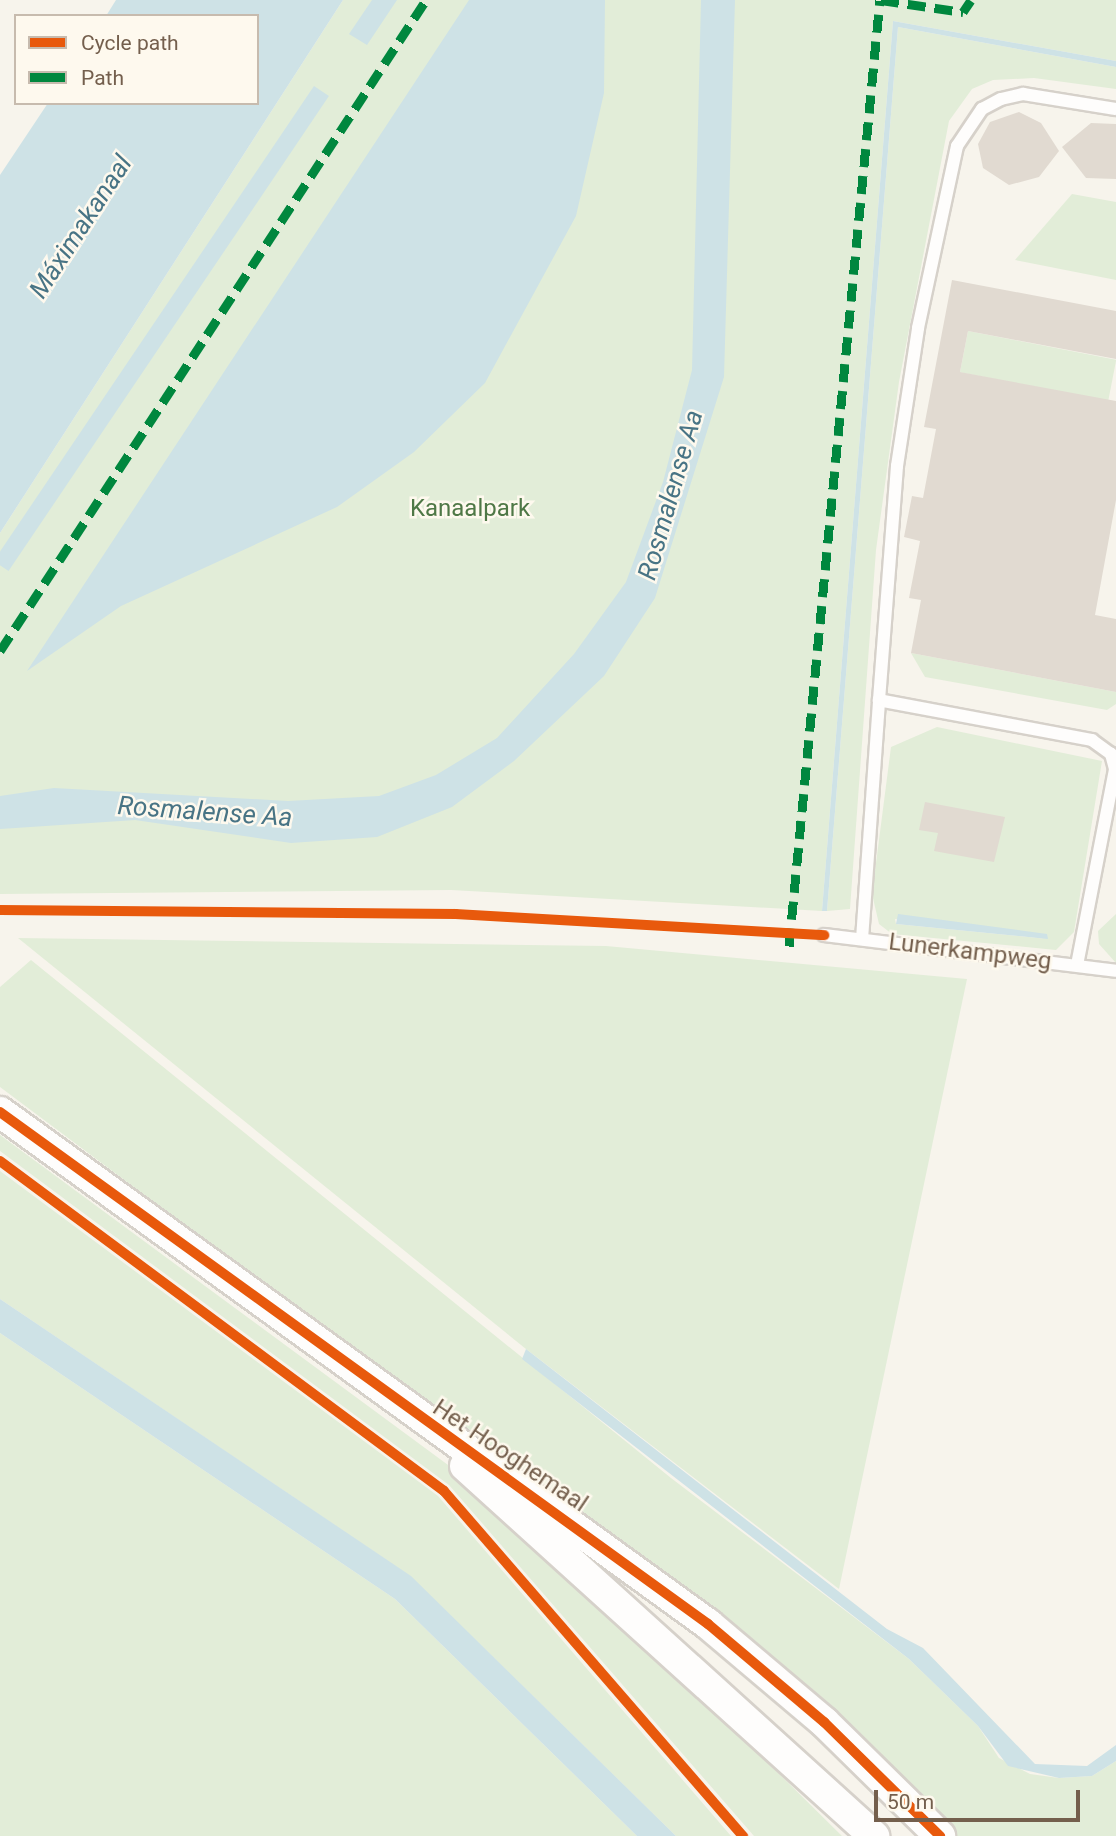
<!DOCTYPE html>
<html>
<head>
<meta charset="utf-8">
<style>
  body { margin:0 }
  #map { position:relative; width:1116px; height:1836px; overflow:hidden; background:#f7f4ec; font-family:Roboto,sans-serif }
  div>[style] { position:absolute }
  .green>* { inset:0; background:#e2edd8; transform-origin:0 0 }
  .water>* { inset:0; background:#cee2e6; transform-origin:0 0 }
  .building>* { inset:0; background:#e1dad1 }
  .roads { filter:drop-shadow(2px 0 #d6d1ca) drop-shadow(-2px 0 #d6d1ca) drop-shadow(0 2px #d6d1ca) drop-shadow(0 -2px #d6d1ca) }
  .service>* { height:12px; margin:-6px; padding:0 6px; transform-origin:6px; border-radius:6px; background:#fefdfc }
  .tertiary>* { height:30px; margin:-15px; padding:0 15px; transform-origin:15px; border-radius:15px; background:#fefdfc }
  .quiet>* { height:9px; margin-top:-4.5px; transform-origin:0; background:repeating-linear-gradient(90deg,#00873e 0 18px,transparent 0 27px) }
  .cycleway>* { height:10px; margin:-5px; padding:0 5px; transform-origin:5px; border-radius:5px; background:#e8590c }
  span { translate:-50% -50%; white-space:nowrap; text-align:center; line-height:1.15; -webkit-text-stroke:5px #fef9ee; paint-order:stroke }
  .park-label { font-size:24px; color:#4f7846 }
  .street-label { font-size:24px; color:#745f4d }
  .water-label { font-size:26px; color:#487485; font-style:italic }
  .legend { position:absolute; left:14px; top:14px; width:245px; height:91px; box-sizing:border-box; background:#fef9ee; border:2px solid #c7bbae; margin:0; padding:9px 12px; list-style:none; font-size:21px; color:#745f4d }
  .legend li { display:flex; align-items:center; gap:14px; height:35px }
  .legend b { width:35px; border:2px solid #c7bbae }
  .scale { position:absolute; left:874px; top:1790px; width:206px; height:32px; box-sizing:border-box; border:4px solid #745f4d; border-top:0; padding-left:9px; font-size:21px; line-height:24px; white-space:nowrap; color:#745f4d; -webkit-text-stroke:5px #fef9ee; paint-order:stroke }
</style>
</head>
<body>
<div id="map">
  <div class="green">
    <i style="clip-path:polygon(343px 0,1116px 0,1116px 61px,893px 21px,822px 911px,451px 890px,0 894px,0 533px)"></i>
    <i style="clip-path:polygon(898px 27px,1116px 67px,1116px 89px,1034px 78px,993px 80px,972px 89px,949px 121px,899px 382px,876px 550px,850px 909px,827px 911px)"></i>
    <i style="clip-path:polygon(1072px 194px,1116px 202px,1116px 280px,1015px 260px)"></i>
    <i style="left:968px;top:331px;width:151px;height:42px;rotate:11deg"></i>
    <i style="clip-path:polygon(911px 653px,1116px 692px,1116px 704px,1107px 710px,925px 677px)"></i>
    <i style="clip-path:polygon(evenodd,937px 727px,1102px 761px,1074px 932px,1056px 950px,892px 934px,879px 924px,872px 894px,891px 747px,937px 727px,895px 919px,1048px 939px,896px 924px,895px 919px)"></i>
    <i style="clip-path:polygon(1116px 914px,1116px 963px,1099px 944px,1098px 931px)"></i>
    <i style="clip-path:polygon(18px 938px,606px 946px,967px 979px,839px 1589px,526px 1349px)"></i>
    <i style="clip-path:polygon(31px 960px,671px 1478px,909px 1659px,978px 1726px,999px 1758px,1030px 1774px,1059px 1778px,1092px 1776px,1116px 1761px,1116px 1836px,954px 1836px,405px 1390px,0 1087px,0 987px)"></i>
    <i style="clip-path:polygon(0 1135px,463px 1476px,657px 1653px,842px 1836px,754px 1836px,449px 1485px,0 1151px)"></i>
    <i style="clip-path:polygon(0 1171px,438px 1496px,731px 1836px,676px 1836px,410px 1576px,0 1299px)"></i>
    <i style="clip-path:polygon(0 1333px,395px 1599px,637px 1836px,0 1836px)"></i>
  </div>
  <div class="water">
    <i style="clip-path:polygon(116px 0,343px 0,0 533px,0 175px,48px 103px,257px 103px,257px 16px,106px 16px)"></i>
    <i style="clip-path:polygon(372px 0,397px 0,367px 45px,349px 34px)"></i>
    <i style="clip-path:polygon(469px 0,605px 0,604px 93px,576px 216px,485px 383px,414px 452px,337px 507px,121px 606px,27px 671px)"></i>
    <i style="clip-path:polygon(701px 0,735px 0,724px 377px,655px 598px,604px 676px,514px 761px,452px 807px,377px 837px,291px 843px,135px 820px,0 829px,0 796px,54px 788px,288px 801px,379px 796px,436px 775px,497px 738px,574px 654px,626px 582px,663px 482px,692px 370px)"></i>
    <i style="clip-path:polygon(893px 21px,1116px 61px,1116px 67px,898px 27px,827px 911px,822px 911px)"></i>
    <i style="left:314px;top:86px;width:18px;height:573px;rotate:34deg"></i>
    <i style="clip-path:polygon(898px 914px,1047px 934px,1048px 939px,896px 924px)"></i>
    <i style="clip-path:polygon(0 1299px,411px 1576px,676px 1836px,637px 1836px,395px 1599px,0 1333px)"></i>
    <i style="clip-path:polygon(526px 1349px,887px 1629px,923px 1648px,1035px 1764px,1087px 1766px,1116px 1745px,1116px 1761px,1092px 1776px,1059px 1778px,1008px 1766px,978px 1726px,909px 1659px,522px 1359px)"></i>
  </div>
  <div class="building">
    <i style="clip-path:polygon(1019px 112px,1041px 123px,1059px 151px,1039px 177px,1009px 185px,983px 168px,978px 144px,990px 122px)"></i>
    <i style="clip-path:polygon(1091px 123px,1116px 124px,1116px 179px,1086px 178px,1062px 147px)"></i>
    <i style="clip-path:polygon(952px 280px,1116px 311px,1116px 359px,968px 331px,960px 372px,1116px 401px,1116px 500px,1095px 615px,1116px 619px,1116px 692px,911px 653px,921px 600px,909px 598px,920px 541px,904px 537px,912px 496px,923px 498px,936px 429px,924px 427px)"></i>
    <i style="clip-path:polygon(925px 802px,1005px 817px,994px 862px,934px 851px,938px 833px,919px 830px)"></i>
  </div>
  <div class="roads">
    <div class="service">
      <i style="left:824px;top:935px;width:294px;rotate:7deg"></i>
      <i style="left:862px;top:939px;width:240px;rotate:-85.9deg"></i>
      <i style="left:1077px;top:965px;width:200px;rotate:-79deg"></i>
      <i style="left:1115px;top:769px;width:16px;rotate:-105deg"></i>
      <i style="left:1111px;top:754px;width:24px;rotate:-144deg"></i>
      <i style="left:1092px;top:740px;width:217px;rotate:-169.4deg"></i>
      <i style="left:879px;top:700px;width:235px;rotate:-85.6deg"></i>
      <i style="left:897px;top:466px;width:140px;rotate:-81.3deg"></i>
      <i style="left:918px;top:328px;width:186px;rotate:-77.9deg"></i>
      <i style="left:957px;top:146px;width:45px;rotate:-56deg"></i>
      <i style="left:982px;top:109px;width:21px;rotate:-28deg"></i>
      <i style="left:1001px;top:99px;width:23px;rotate:-13deg"></i>
      <i style="left:1023px;top:94px;width:94px;rotate:9.2deg"></i>
    </div>
    <div class="tertiary">
      <i style="left:0;top:1112px;width:874px;rotate:35.87deg"></i>
      <i style="left:708px;top:1624px;width:152px;rotate:40.2deg"></i>
      <i style="left:824px;top:1722px;width:163px;rotate:44.5deg"></i>
      <i style="left:465px;top:1466px;width:552px;rotate:42.13deg"></i>
    </div>
  </div>
  <div class="quiet">
    <i style="left:881px;top:0;width:83px;rotate:8.3deg"></i>
    <i style="left:963px;top:12px;width:14px;rotate:-56deg"></i>
    <i style="left:0;top:651px;width:778px;rotate:-56.8deg"></i>
    <i style="left:789px;top:946px;width:950px;rotate:-84.51deg"></i>
  </div>
  <div class="cycleway">
    <i style="left:0;top:910px;width:456px;rotate:0.5deg"></i>
    <i style="left:456px;top:914px;width:369px;rotate:3.3deg"></i>
    <i style="left:0;top:1112px;width:874px;rotate:35.87deg"></i>
    <i style="left:708px;top:1624px;width:152px;rotate:40.2deg"></i>
    <i style="left:824px;top:1722px;width:163px;rotate:44.5deg"></i>
    <i style="left:0;top:1161px;width:553px;rotate:36.62deg"></i>
    <i style="left:444px;top:1491px;width:457px;rotate:49.1deg"></i>
  </div>
  <div class="park-label">
    <span style="left:470px;top:509px">Kanaalpark</span>
  </div>
  <div class="street-label">
    <span style="left:970px;top:952px;rotate:7deg">Lunerkampweg</span>
    <span style="left:510px;top:1456px;rotate:34deg">Het Hooghemaal</span>
  </div>
  <div class="water-label">
    <span style="left:81px;top:227px;rotate:-57deg">Máximakanaal</span>
    <span style="left:671px;top:495px;rotate:-74deg">Rosmalense Aa</span>
    <span style="left:205px;top:812px;rotate:4deg">Rosmalense Aa</span>
  </div>
  <ul class="legend">
  <li><b style="height:9px;background:#e8590c"></b>Cycle path</li>
  <li><b style="height:9px;background:#00873e"></b>Path</li>
  </ul>
  <div class="scale">50 m</div>
</div>
</body>
</html>
